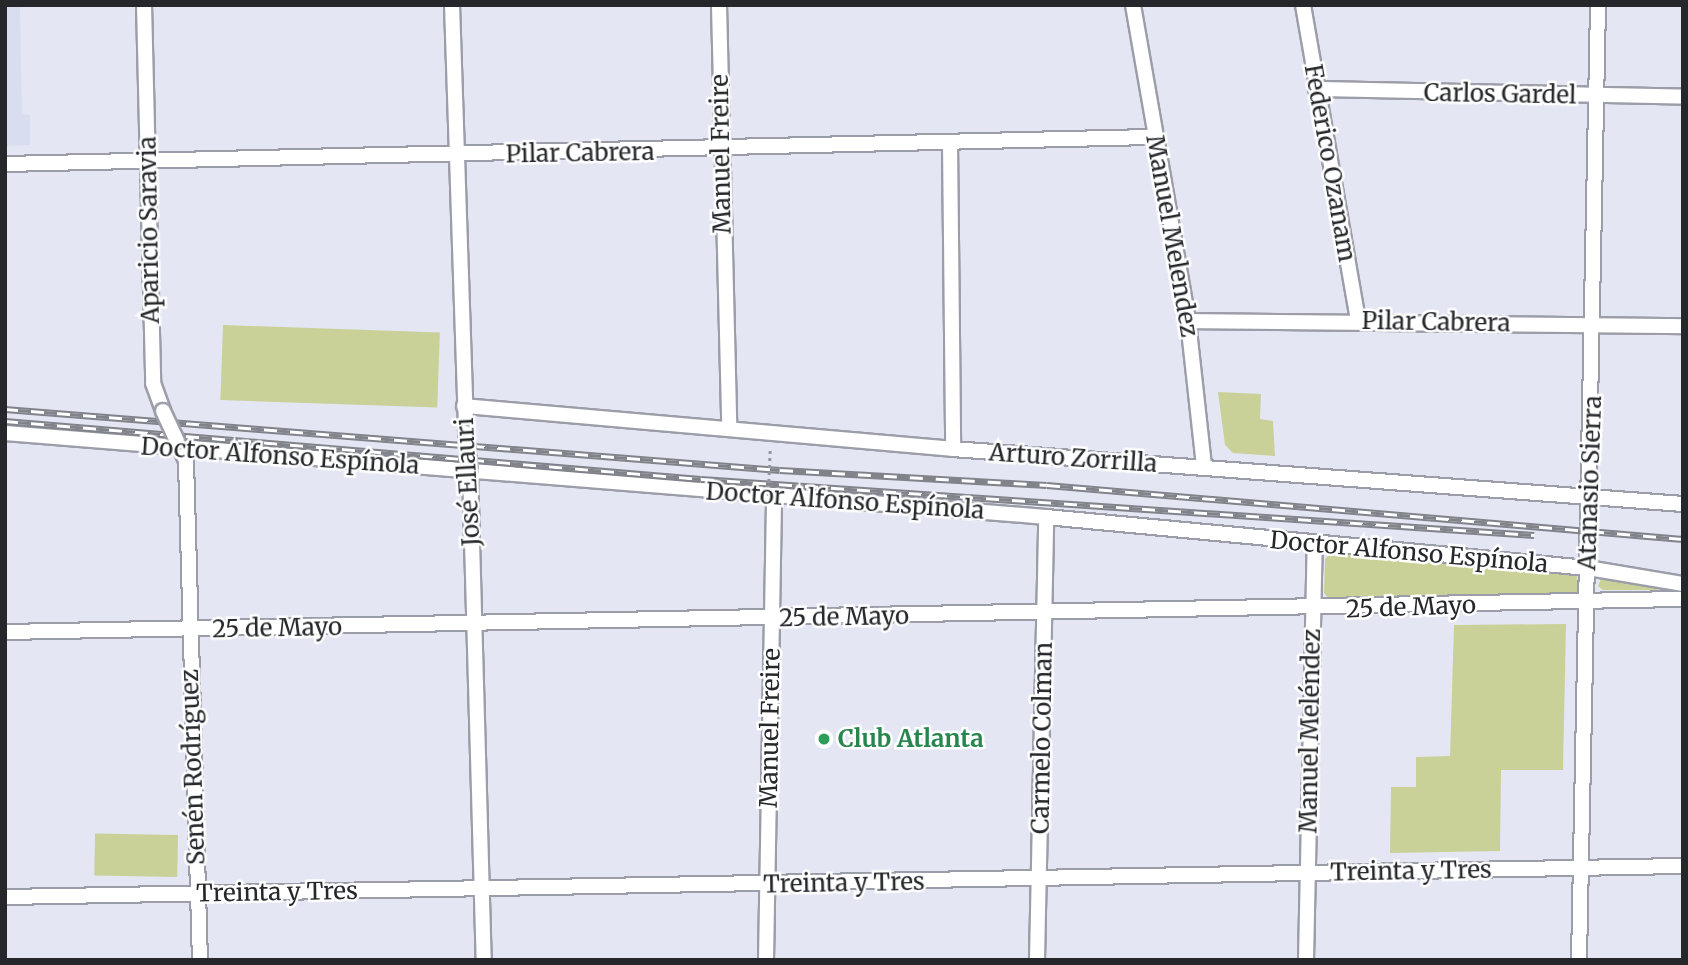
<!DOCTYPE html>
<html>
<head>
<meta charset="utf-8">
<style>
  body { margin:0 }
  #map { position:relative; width:1688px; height:965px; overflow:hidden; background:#e4e7f3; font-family:Merriweather,serif }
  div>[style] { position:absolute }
  .built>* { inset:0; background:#d8ddf0 }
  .green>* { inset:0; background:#c9d198; transform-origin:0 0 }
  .roads { filter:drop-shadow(2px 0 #9b9ea8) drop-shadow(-2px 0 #9b9ea8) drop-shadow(0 2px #9b9ea8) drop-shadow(0 -2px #9b9ea8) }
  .street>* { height:14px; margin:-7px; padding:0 7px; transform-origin:7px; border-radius:7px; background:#fff }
  .rail>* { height:7px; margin-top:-3.5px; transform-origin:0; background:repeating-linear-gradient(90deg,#fff 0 13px,#81838b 0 26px); box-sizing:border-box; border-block:2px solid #81838b }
  .path-bridge>* { height:2.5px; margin-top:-1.25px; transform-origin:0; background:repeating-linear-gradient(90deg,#94969f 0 3.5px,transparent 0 7px) }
  .bridges { filter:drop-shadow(2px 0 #9b9ea8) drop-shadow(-2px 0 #9b9ea8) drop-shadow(0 2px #9b9ea8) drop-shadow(0 -2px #9b9ea8) }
  .street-bridge>* { height:14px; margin:-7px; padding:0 7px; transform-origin:7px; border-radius:7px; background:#fff }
  .dots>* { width:19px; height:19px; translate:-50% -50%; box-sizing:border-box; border:4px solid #fff; border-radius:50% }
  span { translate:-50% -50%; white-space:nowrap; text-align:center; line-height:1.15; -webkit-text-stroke:5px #fff; paint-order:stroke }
  .street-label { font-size:24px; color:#25272b }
  .leisure-label { font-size:24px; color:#27864d; font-weight:700 }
  .left { translate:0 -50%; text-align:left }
  .frame { position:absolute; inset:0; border:7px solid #25272b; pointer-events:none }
</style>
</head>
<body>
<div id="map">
  <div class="built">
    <i style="clip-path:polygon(5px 5px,20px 5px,22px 114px,30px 115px,30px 145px,5px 146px)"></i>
  </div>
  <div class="green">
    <i style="left:223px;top:325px;width:217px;height:75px;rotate:2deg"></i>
    <i style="clip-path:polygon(1218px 392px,1261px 394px,1260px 419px,1273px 421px,1275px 456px,1233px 453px,1225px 445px)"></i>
    <i style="clip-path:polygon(1331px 553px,1573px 573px,1577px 576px,1578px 592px,1574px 596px,1329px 599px,1324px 593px,1325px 559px)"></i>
    <i style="clip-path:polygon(1602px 576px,1646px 580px,1658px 590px,1603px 590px,1598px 586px)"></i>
    <i style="clip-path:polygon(1566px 624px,1563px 770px,1501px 770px,1500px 851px,1390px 853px,1391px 787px,1416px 787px,1416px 757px,1450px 756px,1454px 625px)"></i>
    <i style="left:178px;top:835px;width:42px;height:83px;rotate:91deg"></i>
  </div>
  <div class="roads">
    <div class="street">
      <i style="left:144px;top:5px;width:378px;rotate:88.6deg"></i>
      <i style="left:153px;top:383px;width:30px;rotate:70deg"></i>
      <i style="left:452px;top:5px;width:428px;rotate:88.1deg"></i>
      <i style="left:719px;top:5px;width:423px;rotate:88.6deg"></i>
      <i style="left:1133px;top:5px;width:321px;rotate:80.1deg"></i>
      <i style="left:1188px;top:321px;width:147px;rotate:83.7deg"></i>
      <i style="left:1303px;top:5px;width:320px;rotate:80.1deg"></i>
      <i style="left:1316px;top:89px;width:367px;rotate:1.2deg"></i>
      <i style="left:950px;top:143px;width:306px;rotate:89.4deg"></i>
      <i style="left:5px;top:164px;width:1149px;rotate:-1.35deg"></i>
      <i style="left:1188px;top:321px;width:495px;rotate:0.6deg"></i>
      <i style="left:464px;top:406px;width:491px;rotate:5deg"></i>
      <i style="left:953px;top:449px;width:732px;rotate:4.31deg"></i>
      <i style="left:5px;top:433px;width:1044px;rotate:4.61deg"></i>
      <i style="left:1046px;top:517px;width:544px;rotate:5.38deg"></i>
      <i style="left:1588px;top:568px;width:96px;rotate:9.6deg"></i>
      <i style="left:179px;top:445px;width:17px;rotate:66deg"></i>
      <i style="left:186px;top:461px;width:499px;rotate:88.4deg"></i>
      <i style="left:470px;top:469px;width:491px;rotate:88.4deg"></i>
      <i style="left:5px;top:632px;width:1678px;rotate:-1.13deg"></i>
      <i style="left:5px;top:897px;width:1678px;rotate:-1.06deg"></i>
      <i style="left:766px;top:960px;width:463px;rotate:-89deg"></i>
      <i style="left:1037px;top:960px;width:443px;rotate:-88.8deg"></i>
      <i style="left:1306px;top:960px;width:417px;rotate:-88.8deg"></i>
      <i style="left:1579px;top:960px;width:955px;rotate:-88.86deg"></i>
    </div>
  </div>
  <div class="rail">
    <i style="left:5px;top:409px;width:777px;rotate:4.5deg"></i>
    <i style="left:780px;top:470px;width:267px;rotate:3.2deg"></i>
    <i style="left:1047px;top:485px;width:638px;rotate:4.85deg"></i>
    <i style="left:5px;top:421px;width:698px;rotate:4.76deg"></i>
    <i style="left:701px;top:479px;width:835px;rotate:3.85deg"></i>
  </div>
  <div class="path-bridge">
    <i style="left:768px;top:496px;width:47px;rotate:-87.6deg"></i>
  </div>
  <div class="bridges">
    <div class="street-bridge">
      <i style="left:163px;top:411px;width:33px;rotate:65deg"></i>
      <i style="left:466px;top:433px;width:36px;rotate:84deg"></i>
    </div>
  </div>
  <div class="dots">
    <i style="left:824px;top:739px;background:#2e9e5b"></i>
  </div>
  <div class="street-label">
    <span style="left:1500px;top:94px;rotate:1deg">Carlos Gardel</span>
    <span style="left:580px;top:153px;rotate:-1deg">Pilar Cabrera</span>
    <span style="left:721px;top:154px;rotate:-91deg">Manuel Freire</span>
    <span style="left:1330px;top:163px;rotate:80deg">Federico Ozanam</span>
    <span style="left:149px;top:230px;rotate:-91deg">Aparicio Saravia</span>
    <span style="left:1172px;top:236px;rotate:80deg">Manuel Melendez</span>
    <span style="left:1436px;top:322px;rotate:1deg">Pilar Cabrera</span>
    <span style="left:280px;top:456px;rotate:4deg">Doctor Alfonso Espínola</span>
    <span style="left:1073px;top:458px;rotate:4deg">Arturo Zorrilla</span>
    <span style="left:468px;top:482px;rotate:-93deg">José Ellauri</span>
    <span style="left:1590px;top:483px;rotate:-88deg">Atanasio Sierra</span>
    <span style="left:845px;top:501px;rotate:4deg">Doctor Alfonso Espínola</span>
    <span style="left:1409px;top:552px;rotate:5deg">Doctor Alfonso Espínola</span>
    <span style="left:1411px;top:607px;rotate:-2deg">25 de Mayo</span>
    <span style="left:844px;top:617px;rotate:-1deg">25 de Mayo</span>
    <span style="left:277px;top:628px;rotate:-1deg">25 de Mayo</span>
    <span style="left:770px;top:728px;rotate:-89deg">Manuel Freire</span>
    <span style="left:1310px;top:731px;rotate:-89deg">Manuel Meléndez</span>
    <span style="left:1042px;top:738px;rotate:-89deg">Carmelo Colman</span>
    <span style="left:193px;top:767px;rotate:-92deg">Senén Rodríguez</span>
    <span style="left:1411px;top:871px;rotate:-1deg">Treinta y Tres</span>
    <span style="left:844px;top:883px;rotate:-1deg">Treinta y Tres</span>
    <span style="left:277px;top:892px;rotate:-1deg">Treinta y Tres</span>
  </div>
  <div class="leisure-label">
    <span class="left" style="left:838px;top:739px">Club Atlanta</span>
  </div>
  <div class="frame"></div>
</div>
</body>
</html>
